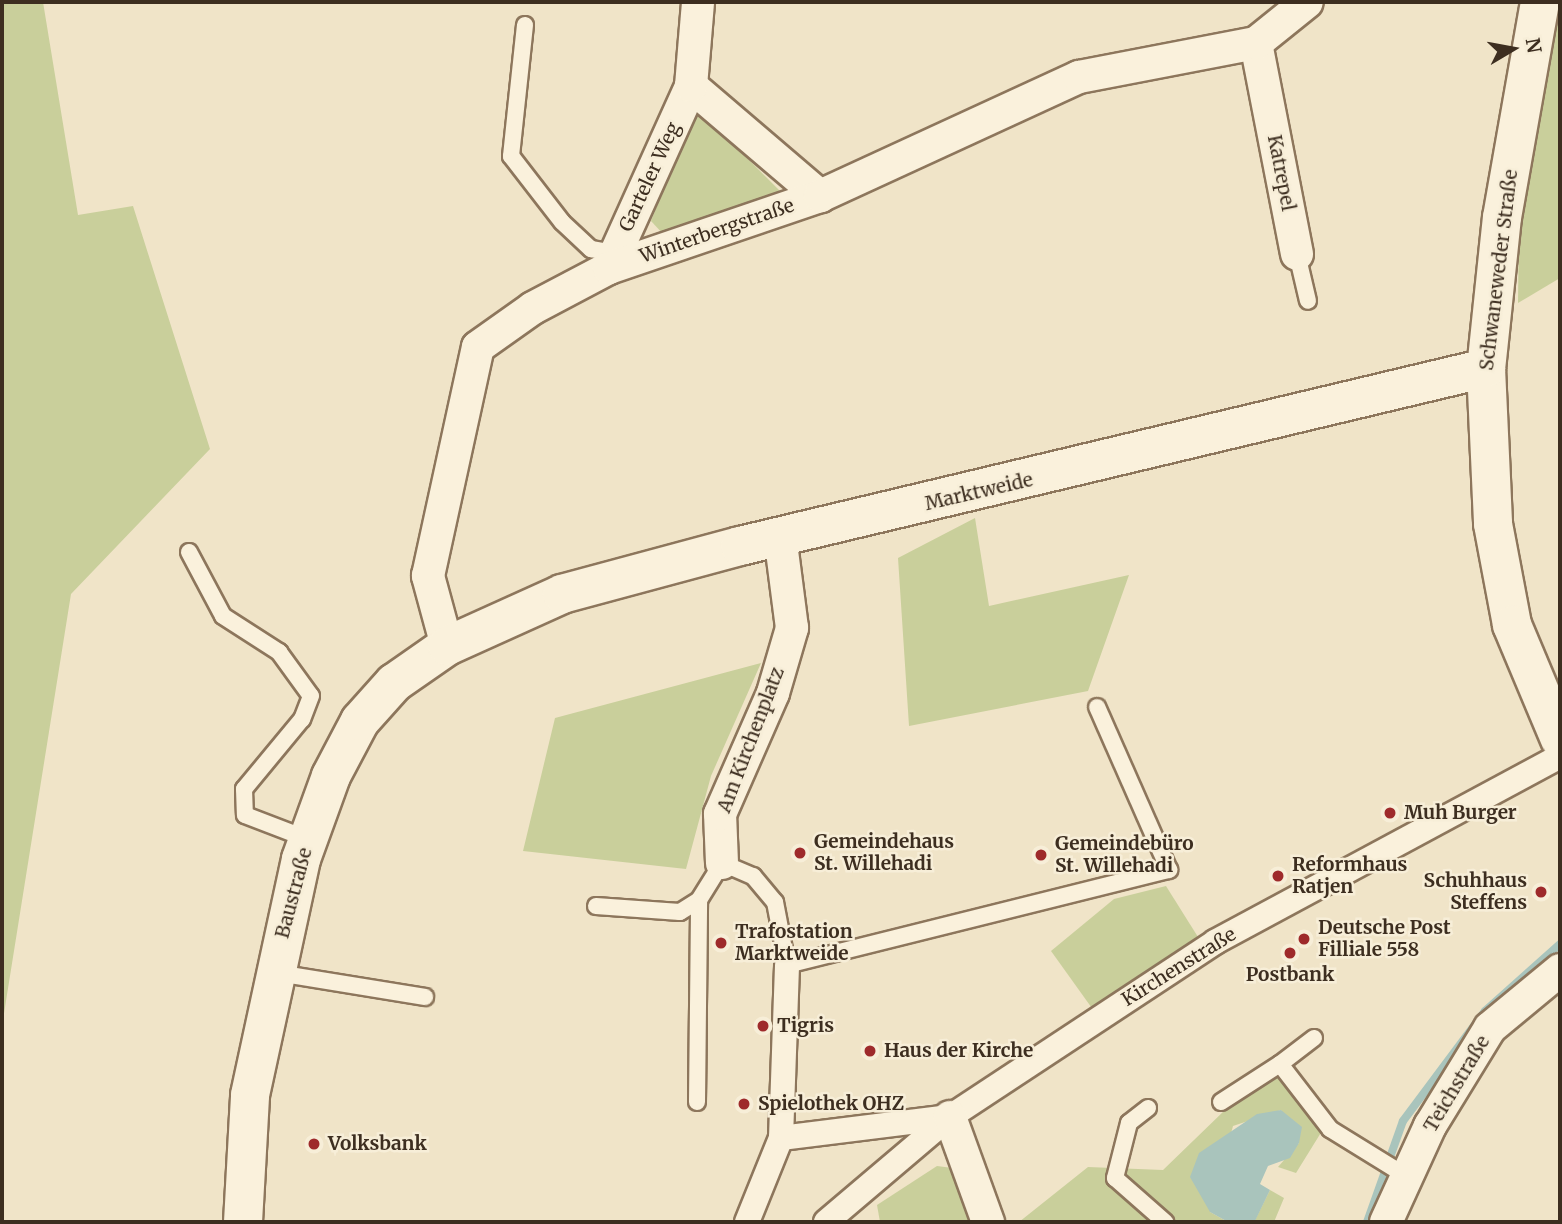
<!DOCTYPE html>
<html>
<head>
<meta charset="utf-8">
<style>
  body { margin:0 }
  #map { position:relative; width:1562px; height:1224px; overflow:hidden; background:#f0e4c8; font-family:Merriweather,serif }
  div>[style] { position:absolute }
  .green>* { inset:0; background:#c9cf9b }
  .water>* { inset:0; background:#a9c4bc }
  .stream>* { height:8px; margin:-4px; padding:0 4px; transform-origin:4px; border-radius:4px; background:#a9c4bc }
  .roads { filter:drop-shadow(2px 0 #8d765c) drop-shadow(-2px 0 #8d765c) drop-shadow(0 2px #8d765c) drop-shadow(0 -2px #8d765c) }
  .service>* { height:16px; margin:-8px; padding:0 8px; transform-origin:8px; border-radius:8px; background:#faf1dc }
  .pedestrian>* { height:24px; margin:-12px; padding:0 12px; transform-origin:12px; border-radius:12px; background:#faf1dc }
  .minor>* { height:32px; margin:-16px; padding:0 16px; transform-origin:16px; border-radius:16px; background:#faf1dc }
  .tertiary>* { height:38px; margin:-19px; padding:0 19px; transform-origin:19px; border-radius:19px; background:#faf1dc }
  .dots>* { width:19px; height:19px; translate:-50% -50%; box-sizing:border-box; border:4px solid #f7eed8; border-radius:50% }
  span { translate:-50% -50%; white-space:nowrap; text-align:center; line-height:1.15; -webkit-text-stroke:5px #f7eed8; paint-order:stroke }
  .street-label { font-size:19px; color:#3d2e20 }
  .poi-label { font-size:19px; color:#3d2e20; font-weight:700 }
  .left { translate:0 -50%; text-align:left }
  .right { translate:-100% -50%; text-align:right }
  .frame { position:absolute; inset:0; border:4px solid #3d2e20; pointer-events:none }
  .north { position:absolute; left:1478px; top:14px; width:70px; height:70px; -webkit-text-stroke:5px #f7eed8; paint-order:stroke; rotate:80deg; font-size:19px; font-weight:700; line-height:28px; text-align:center; color:#3d2e20 }
  .north::after { content:''; display:block; margin:auto; width:24px; height:32px; background:#3d2e20; clip-path:polygon(50% 0,100% 100%,50% 72%,0 100%) }
</style>
</head>
<body>
<div id="map">
  <div class="green">
    <i style="clip-path:polygon(2px 2px,43px 2px,78px 215px,133px 206px,210px 449px,71px 594px,2px 1026px)"></i>
    <i style="clip-path:polygon(1560px 4px,1560px 278px,1518px 303px,1519px 227px)"></i>
    <i style="clip-path:polygon(696px 107px,786px 197px,664px 235px,651px 221px)"></i>
    <i style="clip-path:polygon(975px 518px,989px 606px,1129px 575px,1088px 691px,909px 726px,898px 558px)"></i>
    <i style="clip-path:polygon(761px 663px,711px 776px,686px 869px,523px 851px,555px 718px)"></i>
    <i style="clip-path:polygon(1166px 886px,1198px 937px,1186px 955px,1094px 1011px,1051px 951px,1114px 899px)"></i>
    <i style="clip-path:polygon(1277px 1075px,1322px 1131px,1296px 1173px,1278px 1167px,1299px 1143px,1281px 1110px,1233px 1126px,1210px 1212px,1228px 1222px,1019px 1222px,1088px 1167px,1163px 1170px,1225px 1110px)"></i>
    <i style="clip-path:polygon(937px 1166px,960px 1169px,978px 1222px,880px 1222px,877px 1205px)"></i>
    <i style="clip-path:polygon(1270px 1190px,1284px 1198px,1274px 1222px,1246px 1222px,1255px 1220px)"></i>
  </div>
  <div class="water">
    <i style="clip-path:polygon(1281px 1110px,1302px 1127px,1299px 1143px,1290px 1158px,1268px 1166px,1260px 1184px,1270px 1190px,1255px 1221px,1228px 1222px,1210px 1212px,1190px 1177px,1199px 1153px,1257px 1114px)"></i>
  </div>
  <div class="stream">
    <i style="left:1367px;top:1222px;width:107px;rotate:-70.4deg"></i>
    <i style="left:1403px;top:1121px;width:137px;rotate:-53.3deg"></i>
    <i style="left:1485px;top:1011px;width:101px;rotate:-41.8deg"></i>
  </div>
  <div class="roads">
    <div class="service">
      <i style="left:525px;top:25px;width:132px;rotate:96.1deg"></i>
      <i style="left:511px;top:156px;width:83px;rotate:52.3deg"></i>
      <i style="left:562px;top:222px;width:40px;rotate:43deg"></i>
      <i style="left:591px;top:249px;width:23px;rotate:10deg"></i>
      <i style="left:1297px;top:254px;width:48px;rotate:76.8deg"></i>
      <i style="left:189px;top:552px;width:72px;rotate:62deg"></i>
      <i style="left:223px;top:616px;width:67px;rotate:32.7deg"></i>
      <i style="left:279px;top:652px;width:54px;rotate:54deg"></i>
      <i style="left:311px;top:696px;width:25px;rotate:111deg"></i>
      <i style="left:302px;top:719px;width:91px;rotate:129.6deg"></i>
      <i style="left:244px;top:789px;width:26px;rotate:88deg"></i>
      <i style="left:245px;top:815px;width:67px;rotate:20.9deg"></i>
      <i style="left:596px;top:906px;width:84px;rotate:4.1deg"></i>
      <i style="left:680px;top:912px;width:22px;rotate:-32deg"></i>
      <i style="left:699px;top:900px;width:44px;rotate:-58.1deg"></i>
      <i style="left:722px;top:863px;width:34px;rotate:23deg"></i>
      <i style="left:753px;top:876px;width:34px;rotate:50deg"></i>
      <i style="left:775px;top:902px;width:64px;rotate:79.2deg"></i>
      <i style="left:787px;top:965px;width:394px;rotate:-14deg"></i>
      <i style="left:1169px;top:870px;width:178px;rotate:-113.8deg"></i>
      <i style="left:277px;top:973px;width:150px;rotate:9.2deg"></i>
      <i style="left:1314px;top:1038px;width:43px;rotate:142.6deg"></i>
      <i style="left:1280px;top:1064px;width:82px;rotate:52.4deg"></i>
      <i style="left:1330px;top:1129px;width:89px;rotate:31.7deg"></i>
      <i style="left:697px;top:1102px;width:202px;rotate:-89.4deg"></i>
      <i style="left:1221px;top:1102px;width:70px;rotate:-32.8deg"></i>
      <i style="left:1148px;top:1108px;width:24px;rotate:142deg"></i>
      <i style="left:1129px;top:1123px;width:57px;rotate:104.3deg"></i>
      <i style="left:1115px;top:1178px;width:67px;rotate:41.3deg"></i>
    </div>
    <div class="pedestrian">
      <i style="left:781px;top:1138px;width:170px;rotate:-7.1deg"></i>
      <i style="left:747px;top:1222px;width:91px;rotate:-68deg"></i>
      <i style="left:781px;top:1138px;width:173px;rotate:-88deg"></i>
      <i style="left:826px;top:1222px;width:162px;rotate:-40.3deg"></i>
      <i style="left:950px;top:1117px;width:318px;rotate:-33.4deg"></i>
      <i style="left:1215px;top:942px;width:392px;rotate:-28.3deg"></i>
    </div>
    <div class="minor">
      <i style="left:1256px;top:43px;width:215px;rotate:79deg"></i>
      <i style="left:691px;top:86px;width:170px;rotate:40.5deg"></i>
      <i style="left:609px;top:268px;width:200px;rotate:-65.7deg"></i>
      <i style="left:691px;top:86px;width:84px;rotate:-85.2deg"></i>
      <i style="left:447px;top:646px;width:73px;rotate:-105.2deg"></i>
      <i style="left:428px;top:576px;width:234px;rotate:-77.7deg"></i>
      <i style="left:478px;top:347px;width:67px;rotate:-35.3deg"></i>
      <i style="left:533px;top:308px;width:86px;rotate:-27.8deg"></i>
      <i style="left:609px;top:268px;width:223px;rotate:-18.8deg"></i>
      <i style="left:820px;top:196px;width:285px;rotate:-24.7deg"></i>
      <i style="left:1079px;top:77px;width:180px;rotate:-10.9deg"></i>
      <i style="left:1256px;top:43px;width:65px;rotate:-38.8deg"></i>
      <i style="left:722px;top:863px;width:49px;rotate:-92.3deg"></i>
      <i style="left:720px;top:814px;width:132px;rotate:-66.3deg"></i>
      <i style="left:773px;top:693px;width:68px;rotate:-73.7deg"></i>
      <i style="left:792px;top:628px;width:93px;rotate:-97.4deg"></i>
      <i style="left:950px;top:1117px;width:112px;rotate:70.1deg"></i>
      <i style="left:1386px;top:1222px;width:106px;rotate:-65.4deg"></i>
      <i style="left:1430px;top:1126px;width:115px;rotate:-58.5deg"></i>
      <i style="left:1490px;top:1028px;width:91px;rotate:-39.6deg"></i>
    </div>
    <div class="tertiary">
      <i style="left:1540px;top:2px;width:218px;rotate:100deg"></i>
      <i style="left:1502px;top:217px;width:152px;rotate:96deg"></i>
      <i style="left:1486px;top:368px;width:156px;rotate:87.4deg"></i>
      <i style="left:1493px;top:524px;width:103px;rotate:79.3deg"></i>
      <i style="left:1512px;top:625px;width:124px;rotate:67.2deg"></i>
      <i style="left:243px;top:1222px;width:127px;rotate:-86.8deg"></i>
      <i style="left:250px;top:1095px;width:241px;rotate:-77.8deg"></i>
      <i style="left:301px;top:859px;width:88px;rotate:-70.1deg"></i>
      <i style="left:331px;top:776px;width:62px;rotate:-62.2deg"></i>
      <i style="left:360px;top:721px;width:51px;rotate:-48.2deg"></i>
      <i style="left:394px;top:683px;width:65px;rotate:-34.9deg"></i>
      <i style="left:447px;top:646px;width:126px;rotate:-24.3deg"></i>
      <i style="left:562px;top:594px;width:184px;rotate:-15.1deg"></i>
      <i style="left:740px;top:546px;width:767px;rotate:-13.42deg"></i>
    </div>
  </div>
  <div class="dots">
    <i style="left:1390px;top:813px;background:#9e2a2b"></i>
    <i style="left:800px;top:853px;background:#9e2a2b"></i>
    <i style="left:1041px;top:855px;background:#9e2a2b"></i>
    <i style="left:1278px;top:876px;background:#9e2a2b"></i>
    <i style="left:1541px;top:892px;background:#9e2a2b"></i>
    <i style="left:1304px;top:939px;background:#9e2a2b"></i>
    <i style="left:721px;top:943px;background:#9e2a2b"></i>
    <i style="left:1290px;top:953px;background:#9e2a2b"></i>
    <i style="left:763px;top:1026px;background:#9e2a2b"></i>
    <i style="left:870px;top:1051px;background:#9e2a2b"></i>
    <i style="left:744px;top:1104px;background:#9e2a2b"></i>
    <i style="left:314px;top:1144px;background:#9e2a2b"></i>
  </div>
  <div class="street-label">
    <span style="left:1281px;top:173px;rotate:79deg">Katrepel</span>
    <span style="left:650px;top:177px;rotate:-65deg">Garteler Weg</span>
    <span style="left:717px;top:231px;rotate:-19deg">Winterbergstraße</span>
    <span style="left:1499px;top:270px;rotate:-83deg">Schwaneweder Straße</span>
    <span style="left:979px;top:492px;rotate:-13deg">Marktweide</span>
    <span style="left:751px;top:740px;rotate:-69deg">Am Kirchenplatz</span>
    <span style="left:294px;top:893px;rotate:-75deg">Baustraße</span>
    <span style="left:1179px;top:967px;rotate:-32deg">Kirchenstraße</span>
    <span style="left:1457px;top:1084px;rotate:-59deg">Teichstraße</span>
  </div>
  <div class="poi-label">
    <span class="left" style="left:1404px;top:813px">Muh Burger</span>
    <span class="left" style="left:814px;top:853px">Gemeindehaus<br>St. Willehadi</span>
    <span class="left" style="left:1055px;top:855px">Gemeindebüro<br>St. Willehadi</span>
    <span class="left" style="left:1292px;top:876px">Reformhaus<br>Ratjen</span>
    <span class="right" style="left:1527px;top:892px">Schuhhaus<br>Steffens</span>
    <span class="left" style="left:1318px;top:939px">Deutsche Post<br>Filliale 558</span>
    <span class="left" style="left:735px;top:943px">Trafostation<br>Marktweide</span>
    <span style="left:1290px;top:975px">Postbank</span>
    <span class="left" style="left:777px;top:1026px">Tigris</span>
    <span class="left" style="left:884px;top:1051px">Haus der Kirche</span>
    <span class="left" style="left:758px;top:1104px">Spielothek OHZ</span>
    <span class="left" style="left:328px;top:1144px">Volksbank</span>
  </div>
  <div class="frame"></div>
  <div class="north">N</div>
</div>
</body>
</html>
